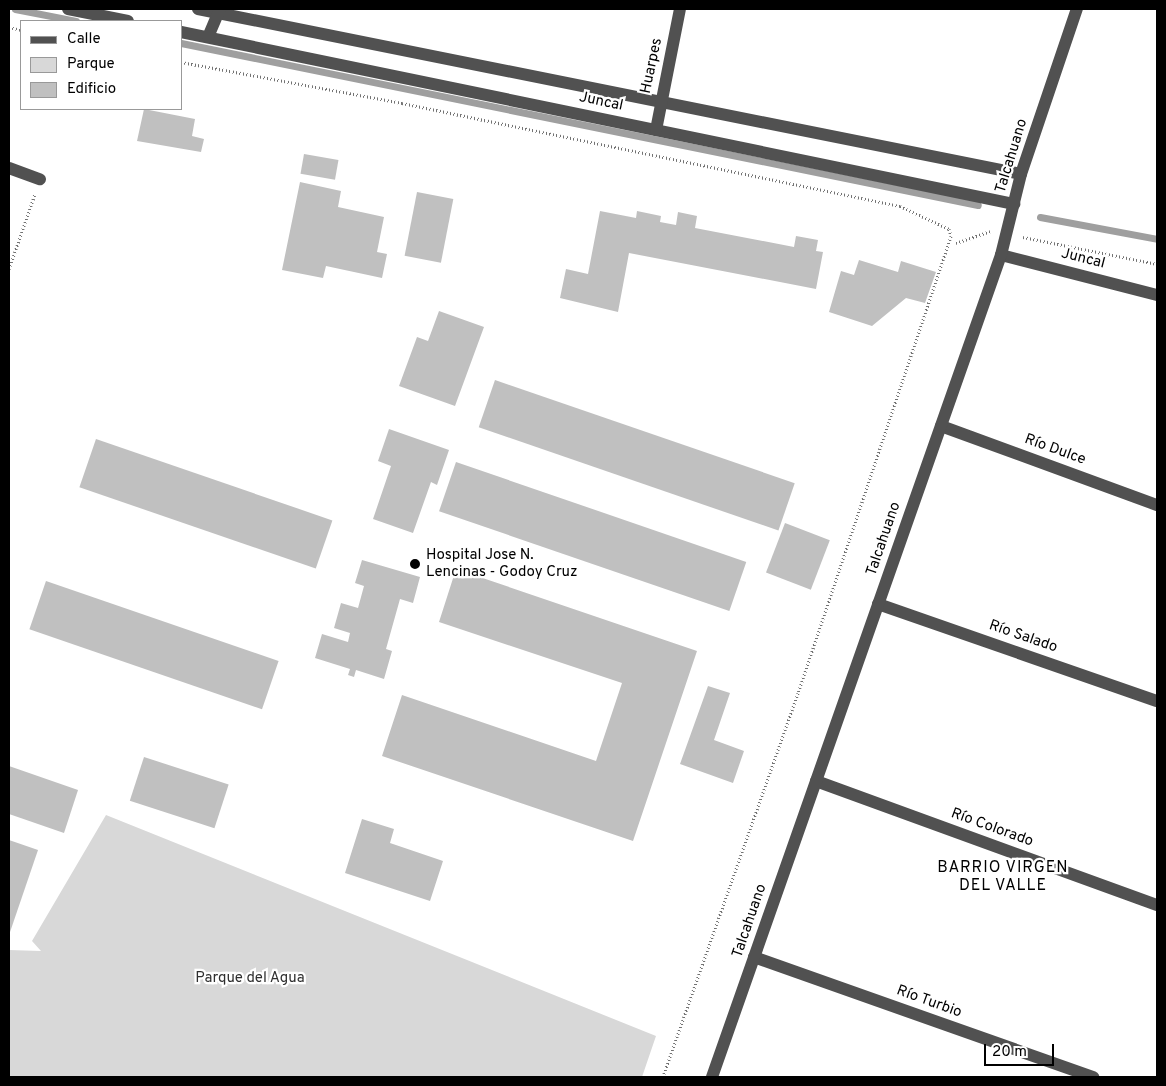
<!DOCTYPE html>
<html>
<head>
<meta charset="utf-8">
<style>
  body { margin:0 }
  #map { position:relative; width:1166px; height:1086px; overflow:hidden; background:#fff; font-family:Overpass,sans-serif }
  div>[style] { position:absolute }
  .green>* { inset:0; background:#d8d8d8 }
  .stream>* { height:7px; margin:-3.5px; padding:0 3.5px; transform-origin:3.5px; border-radius:3.5px; background:#9f9f9f }
  .building>* { inset:0; background:#c0c0c0; transform-origin:0 0 }
  .path>* { height:3px; margin-top:-1.5px; transform-origin:0; background:repeating-linear-gradient(90deg,#737373 0 1px,transparent 0 3.5px) }
  .minor>* { height:12px; margin:-6px; padding:0 6px; transform-origin:6px; border-radius:6px; background:#515151 }
  .dots>* { width:14px; height:14px; translate:-50% -50%; box-sizing:border-box; border:2px solid #fff; border-radius:50% }
  span { translate:-50% -50%; white-space:nowrap; text-align:center; line-height:1.15; -webkit-text-stroke:4.5px #fff; paint-order:stroke }
  .street-label { font-size:15px; color:#000 }
  .poi-label { font-size:15px; color:#000 }
  .left { translate:0 -50%; text-align:left }
  .park-label { font-size:15px; color:#2f2f2f }
  .neighbourhood-label { font-size:16px; color:#000; letter-spacing:1px }
  .frame { position:absolute; inset:0; border:10px solid #000; pointer-events:none }
  .legend { position:absolute; left:20px; top:20px; width:162px; height:90px; box-sizing:border-box; background:#fff; border:1px solid #999; margin:0; padding:6px 9px; list-style:none; font-size:15px; color:#000 }
  .legend li { display:flex; align-items:center; gap:10px; height:25px }
  .legend b { width:25px; border:1px solid #999 }
  .scale { position:absolute; left:984px; top:1044px; width:70px; height:22px; box-sizing:border-box; border:2px solid #000; border-top:0; padding-left:6px; font-size:15px; line-height:18px; white-space:nowrap; color:#000; -webkit-text-stroke:4px #fff; paint-order:stroke }
</style>
</head>
<body>
<div id="map">
  <div class="green">
    <i style="clip-path:polygon(106px 815px,656px 1036px,642px 1077px,9px 1077px,9px 950px,41px 951px,32px 941px)"></i>
  </div>
  <div class="stream">
    <i style="left:15px;top:9px;width:62px;rotate:11.1deg"></i>
    <i style="left:181px;top:43px;width:813px;rotate:11.49deg"></i>
    <i style="left:1040px;top:217px;width:119px;rotate:10.6deg"></i>
  </div>
  <div class="building">
    <i style="clip-path:polygon(144px 109px,195px 119px,192px 136px,204px 139px,201px 152px,137px 141px)"></i>
    <i style="left:304px;top:154px;width:35px;height:20px;rotate:10deg"></i>
    <i style="clip-path:polygon(300px 182px,341px 191px,338px 207px,384px 217px,377px 252px,387px 254px,382px 278px,326px 266px,323px 278px,282px 270px)"></i>
    <i style="left:417px;top:192px;width:37px;height:65px;rotate:11deg"></i>
    <i style="clip-path:polygon(600px 211px,636px 218px,637px 211px,661px 216px,660px 222px,676px 225px,678px 212px,697px 216px,695px 228px,794px 247px,796px 236px,818px 240px,816px 251px,823px 252px,816px 289px,629px 253px,618px 312px,560px 298px,566px 269px,588px 274px)"></i>
    <i style="clip-path:polygon(859px 260px,898px 272px,901px 261px,936px 272px,925px 303px,906px 298px,872px 326px,829px 312px,841px 271px,854px 275px)"></i>
    <i style="clip-path:polygon(439px 311px,484px 327px,455px 406px,399px 386px,417px 337px,428px 341px)"></i>
    <i style="left:495px;top:380px;width:317px;height:50px;rotate:19deg"></i>
    <i style="clip-path:polygon(389px 429px,449px 450px,437px 485px,431px 482px,413px 533px,373px 519px,391px 466px,378px 461px)"></i>
    <i style="left:96px;top:439px;width:250px;height:51px;rotate:19deg"></i>
    <i style="left:456px;top:462px;width:307px;height:52px;rotate:19deg"></i>
    <i style="left:785px;top:523px;width:48px;height:53px;rotate:21deg"></i>
    <i style="clip-path:polygon(362px 560px,420px 577px,413px 603px,400px 599px,386px 649px,392px 651px,384px 679px,356px 670px,354px 677px,348px 675px,350px 669px,315px 658px,322px 634px,348px 642px,350px 633px,334px 628px,341px 603px,358px 608px,364px 586px,355px 583px)"></i>
    <i style="clip-path:polygon(456px 569px,697px 651px,633px 841px,382px 756px,402px 695px,596px 761px,622px 683px,439px 622px)"></i>
    <i style="left:46px;top:581px;width:246px;height:51px;rotate:19deg"></i>
    <i style="clip-path:polygon(708px 686px,730px 693px,714px 740px,744px 751px,733px 783px,680px 764px)"></i>
    <i style="left:144px;top:757px;width:89px;height:46px;rotate:18deg"></i>
    <i style="clip-path:polygon(9px 766px,78px 790px,64px 833px,9px 814px)"></i>
    <i style="clip-path:polygon(362px 819px,394px 829px,390px 843px,443px 861px,430px 901px,345px 873px)"></i>
    <i style="clip-path:polygon(9px 840px,38px 850px,9px 935px)"></i>
  </div>
  <div class="path">
    <i style="left:9px;top:27px;width:12px;rotate:14deg"></i>
    <i style="left:181px;top:62px;width:225px;rotate:10.5deg"></i>
    <i style="left:402px;top:103px;width:509px;rotate:11.69deg"></i>
    <i style="left:900px;top:206px;width:54px;rotate:25.1deg"></i>
    <i style="left:949px;top:229px;width:7px;rotate:74deg"></i>
    <i style="left:951px;top:236px;width:482px;rotate:108.5deg"></i>
    <i style="left:798px;top:693px;width:407px;rotate:109.4deg"></i>
    <i style="left:1023px;top:237px;width:137px;rotate:11.4deg"></i>
    <i style="left:956px;top:243px;width:36px;rotate:-19deg"></i>
    <i style="left:9px;top:269px;width:79px;rotate:-70.9deg"></i>
  </div>
  <div class="minor">
    <i style="left:68px;top:9px;width:61px;rotate:11.3deg"></i>
    <i style="left:198px;top:9px;width:839px;rotate:11.34deg"></i>
    <i style="left:181px;top:32px;width:851px;rotate:11.67deg"></i>
    <i style="left:208px;top:37px;width:30px;rotate:-67deg"></i>
    <i style="left:656px;top:130px;width:123px;rotate:-78.8deg"></i>
    <i style="left:9px;top:168px;width:33px;rotate:20deg"></i>
    <i style="left:1001px;top:255px;width:161px;rotate:14.4deg"></i>
    <i style="left:941px;top:426px;width:230px;rotate:20.1deg"></i>
    <i style="left:878px;top:604px;width:295px;rotate:19.2deg"></i>
    <i style="left:816px;top:781px;width:363px;rotate:20deg"></i>
    <i style="left:754px;top:957px;width:360px;rotate:19.5deg"></i>
    <i style="left:712px;top:1077px;width:871px;rotate:-70.63deg"></i>
    <i style="left:1001px;top:255px;width:83px;rotate:-76.1deg"></i>
    <i style="left:1021px;top:174px;width:174px;rotate:-71.3deg"></i>
  </div>
  <div class="dots">
    <i style="left:415px;top:564px;background:#000"></i>
  </div>
  <div class="street-label">
    <span style="left:652px;top:66px;rotate:-78deg">Huarpes</span>
    <span style="left:601px;top:102px;rotate:12deg">Juncal</span>
    <span style="left:1012px;top:156px;rotate:-73deg">Talcahuano</span>
    <span style="left:1083px;top:259px;rotate:14deg">Juncal</span>
    <span style="left:1055px;top:450px;rotate:20deg">Río Dulce</span>
    <span style="left:884px;top:539px;rotate:-71deg">Talcahuano</span>
    <span style="left:1023px;top:637px;rotate:19deg">Río Salado</span>
    <span style="left:992px;top:828px;rotate:20deg">Río Colorado</span>
    <span style="left:750px;top:921px;rotate:-71deg">Talcahuano</span>
    <span style="left:929px;top:1002px;rotate:20deg">Río Turbio</span>
  </div>
  <div class="poi-label">
    <span class="left" style="left:426px;top:564px">Hospital Jose N.<br>Lencinas - Godoy Cruz</span>
  </div>
  <div class="park-label">
    <span style="left:250px;top:979px">Parque del Agua</span>
  </div>
  <div class="neighbourhood-label">
    <span style="left:1003px;top:877px">BARRIO VIRGEN<br>DEL VALLE</span>
  </div>
  <div class="frame"></div>
  <ul class="legend">
  <li><b style="height:6px;background:#515151"></b>Calle</li>
  <li><b style="height:14px;background:#d8d8d8"></b>Parque</li>
  <li><b style="height:14px;background:#c0c0c0"></b>Edificio</li>
  </ul>
  <div class="scale">20 m</div>
</div>
</body>
</html>
